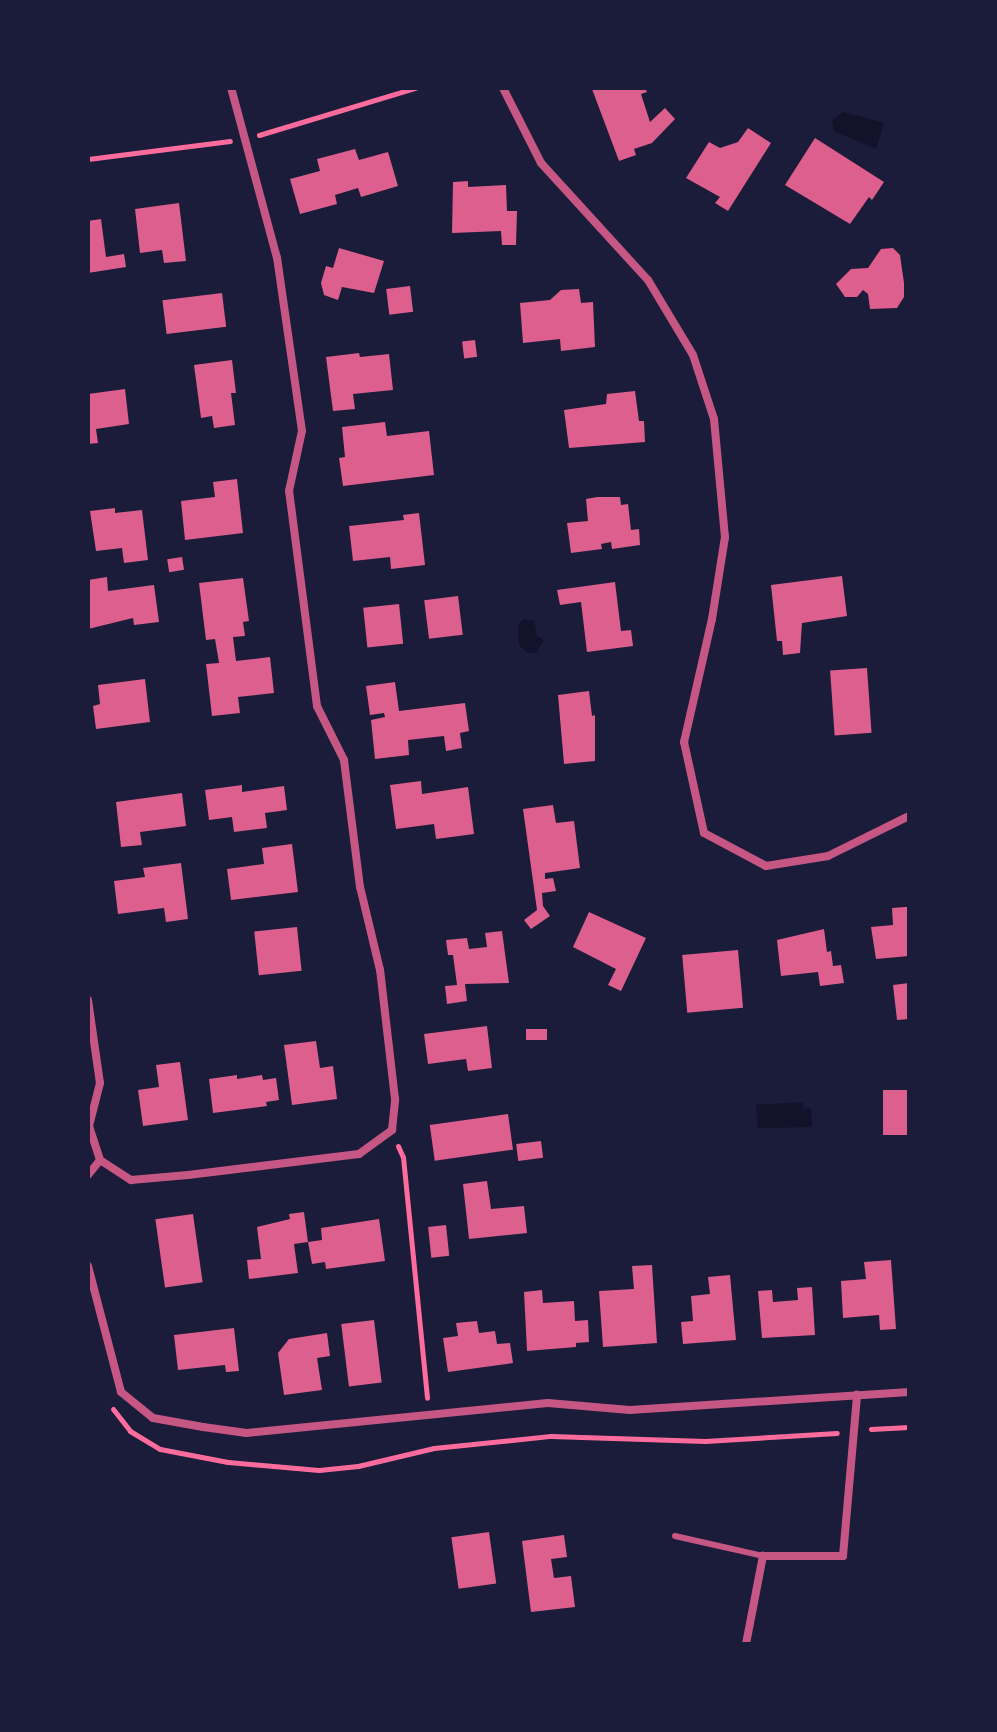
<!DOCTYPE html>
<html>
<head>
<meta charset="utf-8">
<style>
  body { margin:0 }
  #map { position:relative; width:997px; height:1732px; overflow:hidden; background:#1b1b3a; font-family:Karla,sans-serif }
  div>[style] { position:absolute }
  .water>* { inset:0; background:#12122b }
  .building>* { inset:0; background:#dd5f8e; transform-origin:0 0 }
  .path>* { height:5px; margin:-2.5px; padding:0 2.5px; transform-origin:2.5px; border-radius:2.5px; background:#ff6b9d }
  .service>* { height:6px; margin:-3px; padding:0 3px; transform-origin:3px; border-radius:3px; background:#c65784 }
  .minor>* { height:8px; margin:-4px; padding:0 4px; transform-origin:4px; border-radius:4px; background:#c65784 }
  span { translate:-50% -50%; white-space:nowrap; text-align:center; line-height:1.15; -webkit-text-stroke:8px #1b1b3a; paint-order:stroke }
  .frame { position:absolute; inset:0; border:90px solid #1b1b3a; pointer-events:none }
</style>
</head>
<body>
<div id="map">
  <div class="water">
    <i style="clip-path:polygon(843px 112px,884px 123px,876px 149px,834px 131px,832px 121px)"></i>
    <i style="clip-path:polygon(523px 619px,534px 621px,537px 636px,544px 640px,536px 653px,527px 653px,519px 645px,518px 625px)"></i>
    <i style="clip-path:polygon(803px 1102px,803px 1109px,811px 1108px,812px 1127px,758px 1128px,756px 1105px)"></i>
  </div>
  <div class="building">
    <i style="clip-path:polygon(645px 88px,647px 92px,641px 94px,650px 122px,665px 108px,675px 119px,652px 143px,634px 149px,636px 155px,619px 161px,592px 89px)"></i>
    <i style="clip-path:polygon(748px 128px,771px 143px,728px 211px,715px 203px,720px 197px,686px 178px,709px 142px,720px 148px,738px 142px)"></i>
    <i style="clip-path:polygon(815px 138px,884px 182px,872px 200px,869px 197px,850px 224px,785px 185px)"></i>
    <i style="clip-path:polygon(355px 149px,359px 160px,388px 152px,398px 186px,361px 197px,358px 188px,335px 195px,337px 204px,300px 214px,290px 179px,320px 171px,317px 159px)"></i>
    <i style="clip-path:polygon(468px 181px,468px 187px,506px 185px,507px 211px,517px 211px,516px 245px,502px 245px,501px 231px,452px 233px,453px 182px)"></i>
    <i style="clip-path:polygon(179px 203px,186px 261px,164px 263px,162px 250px,140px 253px,135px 209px)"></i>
    <i style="clip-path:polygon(101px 219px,106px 257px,124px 254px,126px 267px,88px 273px,88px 221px)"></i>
    <i style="clip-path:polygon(339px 248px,384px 261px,374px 293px,342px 287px,338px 300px,324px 295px,321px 283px,326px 266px,333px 268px)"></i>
    <i style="clip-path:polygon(893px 248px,900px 255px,904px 283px,904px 297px,897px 308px,870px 309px,868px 294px,863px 290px,857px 297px,845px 297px,836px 284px,851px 269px,868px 268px,881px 249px)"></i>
    <i style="left:410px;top:286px;width:26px;height:24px;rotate:83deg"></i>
    <i style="clip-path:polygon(579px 289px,581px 303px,593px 302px,595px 347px,561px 351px,560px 339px,523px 343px,520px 303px,550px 300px,561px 290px)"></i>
    <i style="left:222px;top:293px;width:34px;height:60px;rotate:83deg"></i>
    <i style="left:475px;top:340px;width:17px;height:13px;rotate:83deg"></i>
    <i style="clip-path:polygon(359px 353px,360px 357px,389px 354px,393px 390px,353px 394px,355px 409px,333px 411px,326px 357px)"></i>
    <i style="clip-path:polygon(232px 360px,236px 393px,231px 393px,235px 425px,214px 428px,212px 416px,201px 418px,194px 365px)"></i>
    <i style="clip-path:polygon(125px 389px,129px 424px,96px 429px,98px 443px,88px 444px,88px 394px)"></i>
    <i style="clip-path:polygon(635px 391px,639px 421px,644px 421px,645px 442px,569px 448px,564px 410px,606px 404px,607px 394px)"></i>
    <i style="clip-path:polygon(385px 422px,387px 436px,429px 431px,434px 475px,343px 486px,339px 458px,345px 457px,342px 427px)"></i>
    <i style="clip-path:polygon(237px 479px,243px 533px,185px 540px,181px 501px,215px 497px,213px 482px)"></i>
    <i style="clip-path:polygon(597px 497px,620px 497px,621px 505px,628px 504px,631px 530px,639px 529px,640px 545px,612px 549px,611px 542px,601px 544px,602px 549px,571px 553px,567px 523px,588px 521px,586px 499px)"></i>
    <i style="clip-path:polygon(115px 508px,115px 513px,142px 510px,148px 560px,124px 563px,122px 548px,96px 551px,90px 511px)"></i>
    <i style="clip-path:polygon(419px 513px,425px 565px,391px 569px,390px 557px,353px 561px,349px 526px,404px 520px,403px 515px)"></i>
    <i style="left:182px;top:557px;width:13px;height:15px;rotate:81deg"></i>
    <i style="clip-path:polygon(842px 576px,847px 616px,802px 623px,800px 653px,783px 655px,782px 641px,777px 641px,771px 585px)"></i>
    <i style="clip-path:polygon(107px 577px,108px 591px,154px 585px,159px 622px,134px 625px,133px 618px,88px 629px,88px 580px)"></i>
    <i style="clip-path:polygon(243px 578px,249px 621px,243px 622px,245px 636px,233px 637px,236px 661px,270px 657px,274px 693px,238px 697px,240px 713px,212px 716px,206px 664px,219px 663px,215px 639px,206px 640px,199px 583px)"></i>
    <i style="clip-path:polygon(615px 582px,621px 631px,631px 630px,633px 646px,587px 652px,581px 602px,560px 605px,557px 590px)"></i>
    <i style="left:458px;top:596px;width:39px;height:34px;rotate:83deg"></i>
    <i style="left:399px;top:604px;width:40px;height:36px;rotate:84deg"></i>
    <i style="left:867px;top:668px;width:65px;height:37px;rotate:86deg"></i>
    <i style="clip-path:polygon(145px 679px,150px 722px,96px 729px,93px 706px,100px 704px,98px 685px)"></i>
    <i style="clip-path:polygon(395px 682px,399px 711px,465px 703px,469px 731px,460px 733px,462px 748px,446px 751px,444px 736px,408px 740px,409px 755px,375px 759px,371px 720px,385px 717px,384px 713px,370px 715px,366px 686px)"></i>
    <i style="clip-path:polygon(589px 691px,592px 716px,595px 715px,595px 761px,564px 764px,558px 695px)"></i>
    <i style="clip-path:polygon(421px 781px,422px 794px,468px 787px,474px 834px,436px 839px,434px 824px,396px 829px,390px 785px)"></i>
    <i style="clip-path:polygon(242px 785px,242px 792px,284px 786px,287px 810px,265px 813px,267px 828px,234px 832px,232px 817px,209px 820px,205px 790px)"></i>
    <i style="clip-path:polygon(182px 793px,186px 826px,140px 832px,142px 845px,121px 847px,116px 802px)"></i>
    <i style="clip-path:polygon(553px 805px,556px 823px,574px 821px,580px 868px,545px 873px,545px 879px,553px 878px,556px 891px,542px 893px,543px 906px,550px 916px,531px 929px,524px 920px,537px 910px,523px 809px)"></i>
    <i style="clip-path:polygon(292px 844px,298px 892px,231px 900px,227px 869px,264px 864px,262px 848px)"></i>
    <i style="clip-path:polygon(181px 863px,188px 919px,166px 922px,164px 908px,118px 914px,114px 881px,145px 877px,143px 868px)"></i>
    <i style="clip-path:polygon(905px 907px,909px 907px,909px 956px,876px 959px,871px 927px,893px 925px,892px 908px)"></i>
    <i style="clip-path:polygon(589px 912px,646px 938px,621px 991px,608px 985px,616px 969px,573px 947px)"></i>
    <i style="left:297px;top:927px;width:44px;height:43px;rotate:84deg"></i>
    <i style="clip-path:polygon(824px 929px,827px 952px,831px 951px,833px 966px,841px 965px,844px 983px,820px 986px,818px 972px,781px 976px,777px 940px)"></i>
    <i style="clip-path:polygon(502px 931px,509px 983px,465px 984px,467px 1001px,447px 1004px,445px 986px,457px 985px,453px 955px,448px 955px,446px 940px,467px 938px,469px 949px,487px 947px,485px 933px)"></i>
    <i style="left:738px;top:950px;width:58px;height:56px;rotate:85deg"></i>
    <i style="clip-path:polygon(909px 983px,909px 1019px,897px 1020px,893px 985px)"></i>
    <i style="clip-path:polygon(487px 1026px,492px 1068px,468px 1071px,466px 1059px,428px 1064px,424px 1034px)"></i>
    <i style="left:547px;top:1029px;width:11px;height:21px;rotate:90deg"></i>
    <i style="clip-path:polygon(316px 1041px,320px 1068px,333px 1066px,337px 1099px,292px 1105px,284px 1045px)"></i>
    <i style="clip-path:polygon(180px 1062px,188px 1120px,143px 1126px,138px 1090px,159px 1087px,156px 1065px)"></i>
    <i style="clip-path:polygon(237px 1075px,237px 1079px,262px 1075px,263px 1080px,276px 1078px,279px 1100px,266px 1102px,267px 1106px,213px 1113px,209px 1079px)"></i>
    <i style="left:909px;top:1090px;width:45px;height:26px;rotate:90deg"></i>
    <i style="left:508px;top:1114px;width:36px;height:79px;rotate:82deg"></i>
    <i style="left:541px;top:1141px;width:17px;height:25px;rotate:83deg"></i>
    <i style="clip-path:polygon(487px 1181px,491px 1209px,524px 1206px,527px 1233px,469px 1239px,463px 1184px)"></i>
    <i style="clip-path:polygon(304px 1212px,308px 1242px,294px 1244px,298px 1273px,249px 1279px,247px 1260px,261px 1259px,257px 1227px,290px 1219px,289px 1214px)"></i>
    <i style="left:193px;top:1214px;width:69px;height:38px;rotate:82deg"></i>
    <i style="clip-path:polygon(379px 1219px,385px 1261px,326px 1269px,325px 1262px,312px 1264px,308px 1242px,322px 1240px,321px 1228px)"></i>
    <i style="left:446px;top:1225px;width:31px;height:18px;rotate:84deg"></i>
    <i style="clip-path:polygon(891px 1260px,896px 1329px,880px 1330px,879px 1315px,843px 1318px,841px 1281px,866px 1279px,864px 1262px)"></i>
    <i style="clip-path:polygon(652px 1265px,657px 1343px,603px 1347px,599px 1291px,634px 1289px,632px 1266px)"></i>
    <i style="clip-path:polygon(730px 1275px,736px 1340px,683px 1344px,681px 1322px,693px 1321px,691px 1296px,710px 1294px,708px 1277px)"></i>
    <i style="clip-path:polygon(812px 1287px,815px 1335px,762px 1338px,758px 1291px,772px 1290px,773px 1302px,798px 1300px,797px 1288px)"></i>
    <i style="clip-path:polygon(542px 1290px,543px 1303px,574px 1301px,575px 1321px,588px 1320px,589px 1342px,576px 1343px,576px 1347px,527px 1351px,524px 1292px)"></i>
    <i style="left:374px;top:1320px;width:63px;height:33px;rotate:83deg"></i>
    <i style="clip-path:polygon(477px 1321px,479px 1333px,495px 1331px,497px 1344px,510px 1343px,513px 1363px,448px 1372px,443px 1338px,458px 1336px,456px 1323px)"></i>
    <i style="clip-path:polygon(234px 1328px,239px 1371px,226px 1372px,225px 1365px,178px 1370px,174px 1335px)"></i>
    <i style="clip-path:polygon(327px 1333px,330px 1356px,317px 1358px,322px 1390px,284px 1395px,278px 1353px,289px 1339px)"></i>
    <i style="left:489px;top:1532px;width:52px;height:38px;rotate:82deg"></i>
    <i style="clip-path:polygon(564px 1535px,567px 1557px,551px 1559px,554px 1578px,571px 1576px,575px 1607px,531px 1612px,522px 1541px)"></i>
  </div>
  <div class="path">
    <i style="left:259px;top:135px;width:163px;rotate:-16.8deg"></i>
    <i style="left:88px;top:159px;width:143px;rotate:-7.2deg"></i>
    <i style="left:398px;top:1146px;width:12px;rotate:66deg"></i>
    <i style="left:403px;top:1157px;width:242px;rotate:84.3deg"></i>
    <i style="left:113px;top:1409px;width:28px;rotate:52deg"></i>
    <i style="left:130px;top:1431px;width:35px;rotate:31deg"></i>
    <i style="left:160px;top:1449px;width:69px;rotate:10.8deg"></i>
    <i style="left:228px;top:1462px;width:91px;rotate:5deg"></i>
    <i style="left:319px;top:1470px;width:39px;rotate:-6deg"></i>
    <i style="left:358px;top:1466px;width:78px;rotate:-13.3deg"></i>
    <i style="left:434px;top:1448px;width:118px;rotate:-5.9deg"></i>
    <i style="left:551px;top:1436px;width:154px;rotate:1.9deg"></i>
    <i style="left:705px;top:1441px;width:132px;rotate:-3.5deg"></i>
    <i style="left:871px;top:1429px;width:38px;rotate:-3deg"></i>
  </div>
  <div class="service">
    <i style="left:675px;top:1536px;width:90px;rotate:12.8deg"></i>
  </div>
  <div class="minor">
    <i style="left:503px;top:88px;width:84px;rotate:63.1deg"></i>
    <i style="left:541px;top:163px;width:159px;rotate:47.6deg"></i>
    <i style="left:648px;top:280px;width:87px;rotate:59deg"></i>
    <i style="left:693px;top:355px;width:67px;rotate:71.8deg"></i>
    <i style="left:714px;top:419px;width:119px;rotate:84.7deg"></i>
    <i style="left:725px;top:537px;width:83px;rotate:99deg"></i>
    <i style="left:712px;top:619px;width:126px;rotate:102.8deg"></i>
    <i style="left:684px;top:742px;width:93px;rotate:77.6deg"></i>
    <i style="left:704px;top:833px;width:70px;rotate:28deg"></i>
    <i style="left:766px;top:866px;width:63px;rotate:-9.2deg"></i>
    <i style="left:828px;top:856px;width:90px;rotate:-26.3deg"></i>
    <i style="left:88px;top:1000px;width:84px;rotate:81.8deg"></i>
    <i style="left:100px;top:1083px;width:44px;rotate:104.3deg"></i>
    <i style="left:89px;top:1126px;width:36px;rotate:72deg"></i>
    <i style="left:100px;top:1160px;width:37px;rotate:33deg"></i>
    <i style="left:131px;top:1180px;width:57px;rotate:-5deg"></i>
    <i style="left:188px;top:1175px;width:172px;rotate:-7deg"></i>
    <i style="left:359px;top:1154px;width:41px;rotate:-36deg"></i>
    <i style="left:392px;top:1130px;width:31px;rotate:-84deg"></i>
    <i style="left:395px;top:1099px;width:130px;rotate:-96.6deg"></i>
    <i style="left:380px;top:970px;width:85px;rotate:-103.5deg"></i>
    <i style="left:360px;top:887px;width:128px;rotate:-97.2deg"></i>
    <i style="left:344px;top:760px;width:60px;rotate:-116.6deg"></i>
    <i style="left:317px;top:706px;width:217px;rotate:-97.4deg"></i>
    <i style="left:289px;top:491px;width:61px;rotate:-77.8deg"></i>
    <i style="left:302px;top:431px;width:175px;rotate:-98.2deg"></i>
    <i style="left:277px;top:258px;width:176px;rotate:-105.1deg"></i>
    <i style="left:88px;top:1175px;width:19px;rotate:-51deg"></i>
    <i style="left:88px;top:1266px;width:130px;rotate:75.3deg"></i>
    <i style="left:121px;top:1392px;width:41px;rotate:39.1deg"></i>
    <i style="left:153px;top:1418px;width:51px;rotate:10.2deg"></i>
    <i style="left:203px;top:1427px;width:44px;rotate:7.8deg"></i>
    <i style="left:247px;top:1433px;width:302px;rotate:-5.7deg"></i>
    <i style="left:548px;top:1403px;width:82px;rotate:4.9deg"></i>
    <i style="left:630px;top:1410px;width:280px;rotate:-3.7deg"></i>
    <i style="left:746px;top:1644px;width:90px;rotate:-79.1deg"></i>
    <i style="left:763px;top:1556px;width:80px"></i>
    <i style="left:843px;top:1556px;width:162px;rotate:-85deg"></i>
  </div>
  <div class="frame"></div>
</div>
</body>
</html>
